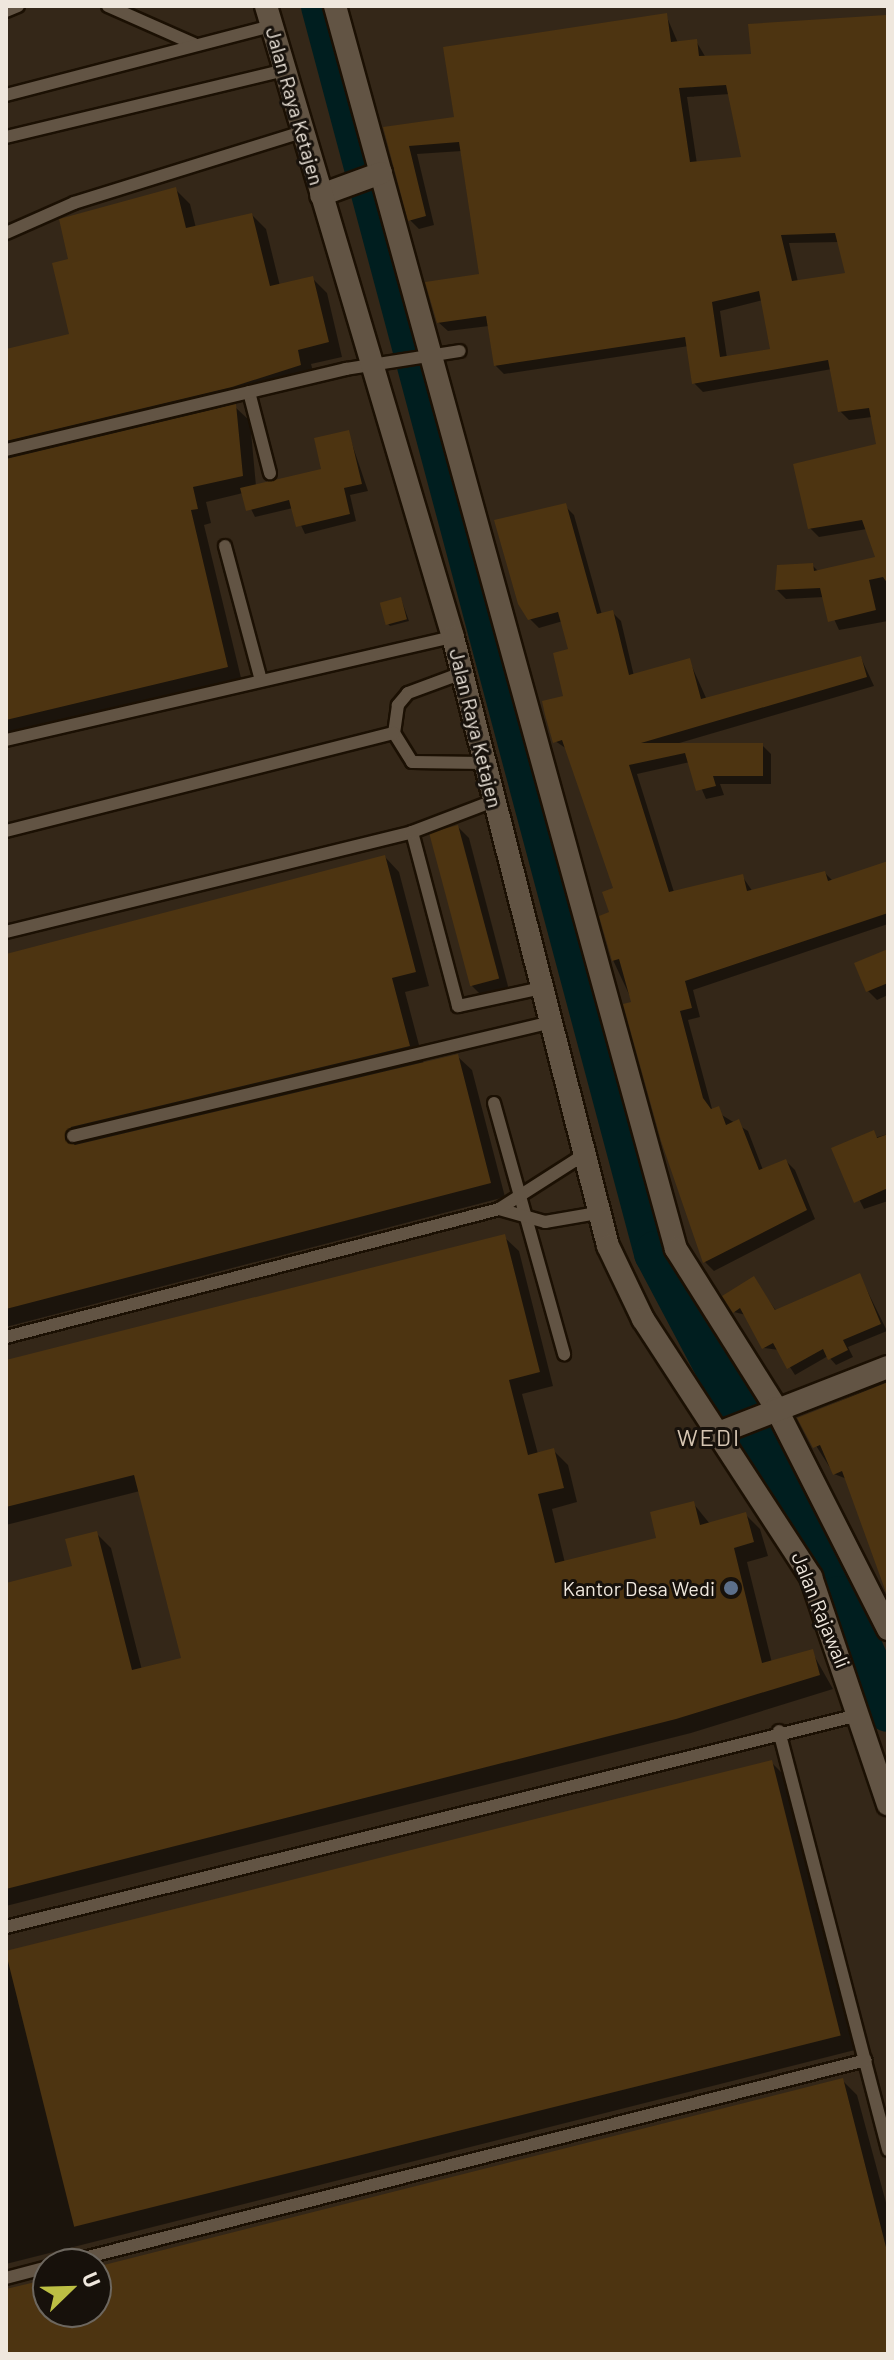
<!DOCTYPE html>
<html>
<head>
<meta charset="utf-8">
<style>
  body { margin:0 }
  #map { position:relative; width:894px; height:2360px; overflow:hidden; background:#342718; font-family:Barlow,sans-serif }
  div>[style] { position:absolute }
  .shadow>* { inset:0; background:#0007 }
  .river>* { height:44px; margin:-22px; padding:0 22px; transform-origin:22px; border-radius:22px; background:#001e1f }
  .building>* { inset:0; background:#4d3411; transform-origin:0 0 }
  .roads { filter:drop-shadow(2px 0 #1b1003) drop-shadow(-2px 0 #1b1003) drop-shadow(0 2px #1b1003) drop-shadow(0 -2px #1b1003) }
  .service>* { height:12px; margin:-6px; padding:0 6px; transform-origin:6px; border-radius:6px; background:#625444 }
  .minor>* { height:22px; margin:-11px; padding:0 11px; transform-origin:11px; border-radius:11px; background:#625444 }
  .tertiary>* { height:22px; margin:-11px; padding:0 11px; transform-origin:11px; border-radius:11px; background:#625444 }
  .dots>* { width:22px; height:22px; translate:-50% -50%; box-sizing:border-box; border:4px solid #17110b; border-radius:50% }
  span { translate:-50% -50%; white-space:nowrap; text-align:center; line-height:1.15; -webkit-text-stroke:6px #17110b; paint-order:stroke }
  .street-label { font-size:20px; color:#efe7dd }
  .poi-label { font-size:20px; color:#efe7dd }
  .right { translate:-100% -50%; text-align:right }
  .quarter-label { font-size:24px; color:#d5c5b2; letter-spacing:2px }
  .frame { position:absolute; inset:0; border:8px solid #efe7dd; pointer-events:none }
  .north { position:absolute; left:32px; top:2248px; width:80px; height:80px; box-sizing:border-box; background:#17110b; border:2px solid #6d675f; border-radius:50%; rotate:67deg; font-size:22px; font-weight:700; line-height:32px; text-align:center; color:#efe7dd }
  .north::after { content:''; display:block; margin:auto; width:28px; height:36px; background:#bcbf44; clip-path:polygon(50% 0,100% 100%,50% 72%,0 100%) }
</style>
</head>
<body>
<div id="map">
  <div class="shadow">
    <i style="clip-path:polygon(evenodd,666px 15px,678px 43px,696px 41px,706px 58px,753px 56px,888px 20px,888px 621px,839px 630px,824px 597px,786px 599px,777px 590px,812px 565px,819px 572px,878px 558px,867px 529px,819px 537px,810px 528px,879px 446px,872px 417px,849px 420px,840px 411px,832px 369px,703px 392px,694px 383px,689px 346px,504px 374px,495px 365px,489px 326px,448px 331px,438px 322px,482px 275px,462px 151px,417px 154px,434px 225px,419px 229px,410px 220px,385px 129px,456px 119px,666px 15px,730px 94px,744px 158px,697px 164px,687px 97px,730px 94px,666px 15px,840px 242px,848px 274px,798px 282px,789px 243px,840px 242px,666px 15px,763px 300px,772px 351px,727px 358px,720px 311px,763px 300px)"></i>
    <i style="clip-path:polygon(175px 189px,190px 204px,196px 228px,252px 215px,266px 229px,280px 286px,312px 278px,327px 293px,342px 357px,311px 364px,315px 379px,184px 419px,235px 407px,250px 421px,256px 486px,324px 470px,348px 432px,368px 491px,350px 495px,356px 521px,305px 534px,293px 508px,255px 517px,243px 493px,206px 502px,211px 523px,204px 525px,242px 682px,6px 737px,6px 351px,71px 335px,71px 260px,61px 221px)"></i>
    <i style="clip-path:polygon(565px 506px,574px 515px,602px 615px,612px 612px,621px 621px,634px 676px,689px 660px,707px 700px,861px 658px,874px 686px,676px 744px,762px 745px,771px 754px,771px 784px,720px 784px,724px 795px,706px 799px,690px 762px,637px 774px,674px 892px,742px 876px,753px 892px,825px 873px,833px 881px,888px 863px,888px 924px,693px 990px,700px 1017px,688px 1020px,712px 1109px,748px 1131px,763px 1170px,786px 1161px,795px 1170px,815px 1219px,714px 1271px,705px 1262px,633px 1003px,613px 960px,615px 890px,567px 749px,555px 741px,571px 651px,563px 621px,539px 628px,529px 618px)"></i>
    <i style="clip-path:polygon(401px 599px,409px 621px,390px 626px,387px 623px)"></i>
    <i style="clip-path:polygon(458px 827px,469px 838px,509px 990px,483px 997px,472px 986px)"></i>
    <i style="clip-path:polygon(385px 857px,399px 872px,429px 986px,405px 992px,424px 1064px,457px 1056px,472px 1070px,505px 1197px,6px 1327px,6px 956px)"></i>
    <i style="clip-path:polygon(888px 952px,888px 995px,877px 1000px,868px 991px)"></i>
    <i style="clip-path:polygon(888px 1134px,888px 1201px,864px 1209px,834px 1150px)"></i>
    <i style="clip-path:polygon(504px 1237px,519px 1251px,553px 1386px,522px 1394px,538px 1454px,553px 1450px,568px 1465px,577px 1502px,552px 1509px,565px 1563px,659px 1539px,693px 1503px,710px 1524px,745px 1514px,760px 1529px,768px 1556px,747px 1562px,772px 1663px,812px 1652px,833px 1689px,691px 1733px,6px 1906px,6px 1585px,74px 1567px,96px 1533px,111px 1548px,142px 1670px,183px 1659px,140px 1491px,6px 1525px,6px 1363px)"></i>
    <i style="clip-path:polygon(860px 1276px,887px 1331px,848px 1347px,853px 1357px,836px 1365px,828px 1356px,795px 1375px,779px 1350px,764px 1348px,746px 1315px,734px 1312px,753px 1279px,777px 1312px)"></i>
    <i style="clip-path:polygon(888px 1380px,888px 1588px,847px 1479px,834px 1474px,799px 1419px)"></i>
    <i style="clip-path:polygon(771px 1762px,786px 1777px,855px 2050px,6px 2264px,6px 1955px)"></i>
    <i style="clip-path:polygon(842px 2080px,857px 2095px,888px 2210px,888px 2354px,6px 2354px,6px 2292px,48px 2281px,48px 2312px,96px 2312px,96px 2269px)"></i>
  </div>
  <div class="river">
    <i style="left:323px;top:6px;width:1291px;rotate:75.05deg"></i>
    <i style="left:656px;top:1253px;width:391px;rotate:62.1deg"></i>
    <i style="left:839px;top:1598px;width:122px;rotate:66.4deg"></i>
  </div>
  <div class="building">
    <i style="clip-path:polygon(evenodd,667px 13px,671px 42px,697px 39px,699px 56px,751px 54px,748px 24px,886px 15px,888px 584px,883px 577px,869px 580px,876px 610px,828px 622px,820px 588px,775px 590px,777px 565px,813px 563px,814px 571px,875px 557px,862px 520px,808px 529px,793px 464px,876px 444px,869px 408px,838px 412px,828px 360px,692px 384px,685px 337px,494px 366px,486px 316px,437px 323px,425px 282px,479px 274px,459px 142px,409px 146px,426px 216px,408px 221px,383px 127px,454px 117px,443px 47px,667px 13px,726px 85px,741px 157px,690px 162px,679px 88px,726px 85px,667px 13px,835px 233px,845px 273px,792px 281px,781px 235px,835px 233px,667px 13px,759px 291px,770px 349px,720px 357px,712px 302px,759px 291px)"></i>
    <i style="clip-path:polygon(176px 187px,186px 228px,252px 213px,270px 286px,313px 276px,329px 342px,298px 350px,301px 365px,232px 387px,6px 441px,6px 349px,69px 334px,52px 263px,68px 259px,59px 219px)"></i>
    <i style="clip-path:polygon(236px 404px,243px 476px,193px 487px,198px 509px,191px 510px,228px 667px,6px 720px,6px 459px)"></i>
    <i style="clip-path:polygon(349px 430px,362px 484px,344px 488px,350px 514px,296px 527px,289px 500px,246px 511px,240px 488px,321px 469px,314px 438px)"></i>
    <i style="clip-path:polygon(566px 503px,597px 614px,613px 610px,629px 675px,690px 658px,701px 699px,861px 656px,867px 677px,641px 743px,763px 743px,763px 776px,713px 776px,716px 786px,696px 791px,685px 753px,629px 765px,669px 892px,743px 874px,747px 891px,825px 871px,828px 881px,888px 861px,888px 913px,685px 981px,692px 1008px,680px 1011px,703px 1098px,711px 1109px,719px 1106px,726px 1125px,739px 1119px,759px 1170px,786px 1159px,807px 1210px,703px 1263px,661px 1141px,623px 1004px,631px 1002px,619px 959px,612px 961px,599px 916px,609px 912px,602px 892px,613px 888px,562px 740px,553px 743px,545px 715px,542px 701px,563px 696px,553px 653px,568px 649px,558px 612px,528px 620px,518px 604px,494px 520px)"></i>
    <i style="left:401px;top:597px;width:23px;height:22px;rotate:75deg"></i>
    <i style="left:458px;top:825px;width:159px;height:30px;rotate:75deg"></i>
    <i style="clip-path:polygon(385px 855px,416px 972px,392px 978px,410px 1046px,71px 1127px,65px 1139px,75px 1145px,458px 1054px,491px 1183px,6px 1309px,6px 954px)"></i>
    <i style="clip-path:polygon(888px 949px,888px 983px,866px 992px,854px 963px)"></i>
    <i style="clip-path:polygon(874px 1130px,877px 1138px,888px 1134px,888px 1188px,854px 1203px,831px 1148px)"></i>
    <i style="clip-path:polygon(505px 1234px,540px 1372px,509px 1380px,528px 1455px,554px 1448px,564px 1488px,538px 1494px,555px 1563px,656px 1538px,650px 1512px,694px 1501px,700px 1525px,746px 1512px,754px 1542px,734px 1548px,762px 1663px,813px 1649px,820px 1675px,676px 1719px,6px 1889px,6px 1583px,72px 1566px,65px 1539px,97px 1531px,132px 1670px,181px 1658px,134px 1475px,6px 1507px,6px 1360px)"></i>
    <i style="clip-path:polygon(860px 1273px,881px 1324px,843px 1340px,848px 1350px,828px 1360px,823px 1349px,787px 1369px,773px 1343px,762px 1349px,740px 1308px,733px 1313px,722px 1296px,754px 1276px,775px 1310px)"></i>
    <i style="clip-path:polygon(888px 1382px,888px 1598px,842px 1471px,833px 1475px,820px 1445px,813px 1448px,797px 1418px)"></i>
    <i style="left:772px;top:1760px;width:284px;height:790px;rotate:76deg"></i>
    <i style="clip-path:polygon(843px 2078px,888px 2255px,888px 2354px,6px 2354px,6px 2289px,48px 2279px,48px 2312px,96px 2312px,96px 2267px)"></i>
  </div>
  <div class="roads">
    <div class="service">
      <i style="left:108px;top:6px;width:94px;rotate:23.8deg"></i>
      <i style="left:6px;top:11px;width:13px;rotate:-23deg"></i>
      <i style="left:6px;top:95px;width:274px;rotate:-14.6deg"></i>
      <i style="left:6px;top:137px;width:287px;rotate:-13.5deg"></i>
      <i style="left:6px;top:233px;width:74px;rotate:-23.8deg"></i>
      <i style="left:74px;top:203px;width:239px;rotate:-17.3deg"></i>
      <i style="left:249px;top:392px;width:84px;rotate:75.5deg"></i>
      <i style="left:6px;top:450px;width:350px;rotate:-13.4deg"></i>
      <i style="left:346px;top:369px;width:115px;rotate:-9deg"></i>
      <i style="left:225px;top:546px;width:136px;rotate:75deg"></i>
      <i style="left:462px;top:673px;width:58px;rotate:159.7deg"></i>
      <i style="left:408px;top:693px;width:16px;rotate:130deg"></i>
      <i style="left:398px;top:705px;width:28px;rotate:98deg"></i>
      <i style="left:394px;top:733px;width:34px;rotate:58deg"></i>
      <i style="left:412px;top:762px;width:72px;rotate:0.8deg"></i>
      <i style="left:6px;top:740px;width:459px;rotate:-13deg"></i>
      <i style="left:6px;top:831px;width:400px;rotate:-14.2deg"></i>
      <i style="left:412px;top:832px;width:180px;rotate:75.2deg"></i>
      <i style="left:458px;top:1006px;width:85px;rotate:-12.2deg"></i>
      <i style="left:6px;top:932px;width:418px;rotate:-13.8deg"></i>
      <i style="left:412px;top:832px;width:87px;rotate:-20.9deg"></i>
      <i style="left:494px;top:1103px;width:261px;rotate:74.4deg"></i>
      <i style="left:73px;top:1136px;width:491px;rotate:-13.4deg"></i>
      <i style="left:499px;top:1209px;width:48px;rotate:15.8deg"></i>
      <i style="left:545px;top:1222px;width:53px;rotate:-9.8deg"></i>
      <i style="left:6px;top:1337px;width:509px;rotate:-14.55deg"></i>
      <i style="left:499px;top:1209px;width:98px;rotate:-32.6deg"></i>
      <i style="left:779px;top:1731px;width:433px;rotate:75.4deg"></i>
      <i style="left:6px;top:1927px;width:882px;rotate:-13.97deg"></i>
      <i style="left:60px;top:2264px;width:831px;rotate:-14.2deg"></i>
      <i style="left:6px;top:2278px;width:43px;rotate:-14.7deg"></i>
    </div>
    <div class="minor">
      <i style="left:335px;top:6px;width:1289px;rotate:74.66deg"></i>
      <i style="left:676px;top:1249px;width:188px;rotate:57.8deg"></i>
      <i style="left:776px;top:1408px;width:248px;rotate:63.1deg"></i>
      <i style="left:321px;top:195px;width:64px;rotate:-20.1deg"></i>
      <i style="left:721px;top:1432px;width:179px;rotate:-21.3deg"></i>
    </div>
    <div class="tertiary">
      <i style="left:266px;top:6px;width:658px;rotate:73.49deg"></i>
      <i style="left:453px;top:637px;width:628px;rotate:75.72deg"></i>
      <i style="left:608px;top:1246px;width:81px;rotate:64.4deg"></i>
      <i style="left:643px;top:1319px;width:308px;rotate:56.9deg"></i>
      <i style="left:811px;top:1577px;width:240px;rotate:71.3deg"></i>
    </div>
  </div>
  <div class="dots">
    <i style="left:731px;top:1588px;background:#5c6f8a"></i>
  </div>
  <div class="street-label">
    <span style="left:295px;top:106px;rotate:74deg">Jalan Raya Ketajen</span>
    <span style="left:476px;top:728px;rotate:76deg">Jalan Raya Ketajen</span>
    <span style="left:821px;top:1610px;rotate:68deg">Jalan Rajawali</span>
  </div>
  <div class="poi-label">
    <span class="right" style="left:715px;top:1588px">Kantor Desa Wedi</span>
  </div>
  <div class="quarter-label">
    <span style="left:709px;top:1437px">WEDI</span>
  </div>
  <div class="frame"></div>
  <div class="north">U</div>
</div>
</body>
</html>
